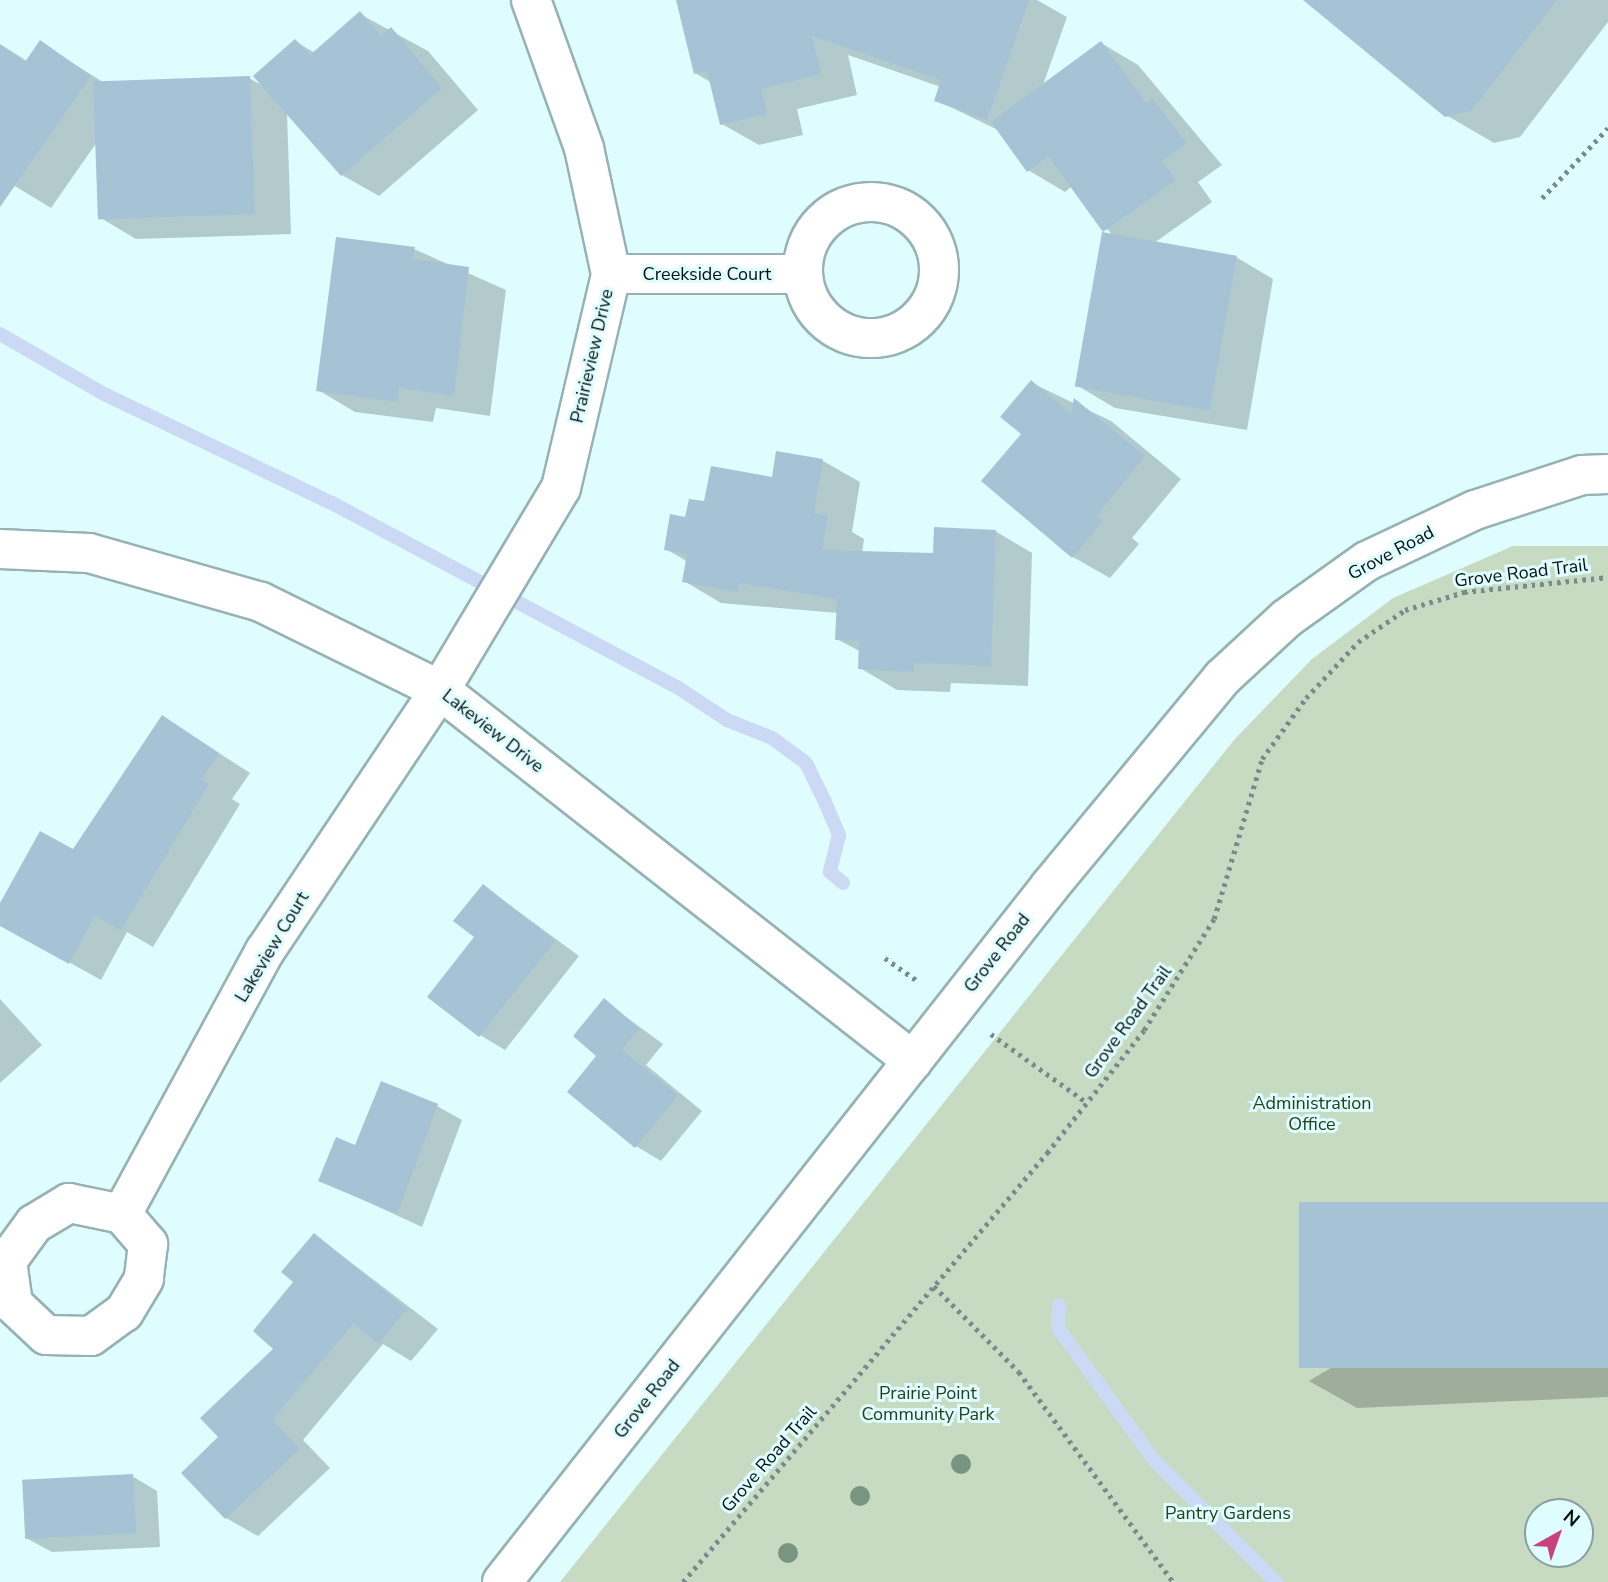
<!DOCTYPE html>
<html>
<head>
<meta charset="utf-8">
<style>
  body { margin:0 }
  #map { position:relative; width:1608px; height:1582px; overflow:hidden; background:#dffdff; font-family:"Nunito Sans",sans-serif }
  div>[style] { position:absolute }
  .green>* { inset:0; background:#c7dac2 }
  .shadow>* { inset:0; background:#0003 }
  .stream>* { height:14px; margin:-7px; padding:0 7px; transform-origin:7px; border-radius:7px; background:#cbd9f4 }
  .building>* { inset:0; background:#a5c3d4; transform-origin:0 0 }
  .path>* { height:4.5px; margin-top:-2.25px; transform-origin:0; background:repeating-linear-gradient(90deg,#788c8d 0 3.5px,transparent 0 8.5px) }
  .roads { filter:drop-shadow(2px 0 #96b2b4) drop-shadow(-2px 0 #96b2b4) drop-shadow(0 2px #96b2b4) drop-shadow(0 -2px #96b2b4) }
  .minor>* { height:38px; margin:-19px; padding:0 19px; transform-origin:19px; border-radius:19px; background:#fff }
  .minor>.ring { margin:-19px; padding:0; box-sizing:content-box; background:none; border:38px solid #fff; border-radius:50% }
  .tertiary>* { height:38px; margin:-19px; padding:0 19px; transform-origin:19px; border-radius:19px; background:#fff }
  .trees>* { width:20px; height:20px; margin:-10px; border-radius:50%; background:#789582 }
  span { translate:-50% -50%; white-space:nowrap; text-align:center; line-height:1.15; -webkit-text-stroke:6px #dffdff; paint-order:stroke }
  .street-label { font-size:18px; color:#071111 }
  .park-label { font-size:18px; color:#23401b }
  .north { position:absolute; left:1524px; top:1498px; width:70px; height:70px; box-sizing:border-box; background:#dffdff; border:2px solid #899fa0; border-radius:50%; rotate:40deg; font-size:19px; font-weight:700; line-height:28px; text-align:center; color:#071111 }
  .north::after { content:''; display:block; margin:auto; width:24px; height:32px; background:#c94280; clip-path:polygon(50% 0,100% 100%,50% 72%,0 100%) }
</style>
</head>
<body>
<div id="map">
  <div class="green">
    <i style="clip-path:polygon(evenodd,1513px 546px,1608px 546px,1608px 1582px,560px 1582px,1234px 740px,1312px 659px,1393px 598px,1513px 546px,1538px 1512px,1580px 1512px,1580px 1554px,1538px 1554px,1538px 1512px)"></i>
  </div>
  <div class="shadow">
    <i style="clip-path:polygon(678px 0,1037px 0,1067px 17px,1043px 85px,1101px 43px,1138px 65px,1222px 165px,1198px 182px,1212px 202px,1154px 243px,1236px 257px,1273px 279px,1247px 430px,1115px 408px,1078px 386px,1113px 236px,1072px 186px,1065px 192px,1028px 170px,1000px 131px,936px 100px,941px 87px,848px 55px,857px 95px,797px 109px,803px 135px,759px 145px,722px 124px,712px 83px,695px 73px)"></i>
    <i style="clip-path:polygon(1306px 0,1608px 0,1608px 22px,1520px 137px,1494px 143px,1446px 115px)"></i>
    <i style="clip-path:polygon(360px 14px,428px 51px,478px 110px,379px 196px,342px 175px,287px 112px,291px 234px,136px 239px,99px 217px,97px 142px,51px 208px,0 177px,0 44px,27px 61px,41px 43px,106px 84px,249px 78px,263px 86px,295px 41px,315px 53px)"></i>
    <i style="clip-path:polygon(414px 249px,506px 290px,490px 416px,436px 408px,433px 422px,355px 412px,318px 390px)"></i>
    <i style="clip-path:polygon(1032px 383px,1111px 421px,1181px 479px,1132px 538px,1139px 544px,1110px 578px,1073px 557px,983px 481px,1023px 434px)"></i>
    <i style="clip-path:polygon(823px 461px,860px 482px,852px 532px,864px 539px,862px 553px,935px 554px,995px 531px,1032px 553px,1028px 686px,951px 683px,950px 692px,897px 690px,860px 668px,861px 652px,837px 639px,838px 613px,721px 603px,684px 581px,688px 562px,666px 549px,687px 519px,706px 504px)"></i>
    <i style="clip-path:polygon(163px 717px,250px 773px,232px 799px,240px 804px,153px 947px,127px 932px,101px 980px,0 924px,0 907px,73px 851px)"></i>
    <i style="clip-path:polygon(484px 886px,579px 956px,505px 1050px,480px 1035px,476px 937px)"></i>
    <i style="clip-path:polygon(0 999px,42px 1045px,0 1083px)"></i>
    <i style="clip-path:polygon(604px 1001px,663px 1044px,646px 1065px,702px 1111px,661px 1161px,636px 1146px,598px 1056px)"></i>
    <i style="clip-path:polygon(437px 1106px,462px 1120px,422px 1227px,320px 1180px,356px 1148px)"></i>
    <i style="clip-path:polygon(1608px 1203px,1608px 1397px,1357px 1408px,1309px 1381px)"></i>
    <i style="clip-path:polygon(315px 1235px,438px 1329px,411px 1361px,383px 1344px,303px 1440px,330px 1468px,258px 1536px,226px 1518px,220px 1437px,276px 1349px)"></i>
    <i style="clip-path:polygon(132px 1476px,157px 1491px,160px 1547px,52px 1552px,26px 1538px)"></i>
  </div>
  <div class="stream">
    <i style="left:0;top:334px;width:120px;rotate:30deg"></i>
    <i style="left:104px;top:394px;width:253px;rotate:25.6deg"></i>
    <i style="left:332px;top:503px;width:391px;rotate:28.1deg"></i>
    <i style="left:677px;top:687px;width:60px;rotate:33.4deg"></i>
    <i style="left:727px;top:720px;width:48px;rotate:21.8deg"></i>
    <i style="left:772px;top:738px;width:42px;rotate:36.3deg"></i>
    <i style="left:806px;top:763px;width:43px;rotate:64deg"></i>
    <i style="left:825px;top:802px;width:36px;rotate:67deg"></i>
    <i style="left:839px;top:835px;width:38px;rotate:104deg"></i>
    <i style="left:830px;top:872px;width:17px;rotate:40deg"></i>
    <i style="left:1059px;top:1305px;width:23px;rotate:92deg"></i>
    <i style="left:1058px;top:1328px;width:163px;rotate:54deg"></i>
    <i style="left:1154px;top:1460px;width:173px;rotate:45deg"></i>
  </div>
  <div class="building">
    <i style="clip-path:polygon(676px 0,1029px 0,987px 120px,934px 101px,941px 80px,812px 36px,821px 74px,761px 89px,767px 114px,720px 125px,707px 71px,694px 74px)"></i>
    <i style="clip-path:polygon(1303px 0,1557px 0,1472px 110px,1445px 117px)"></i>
    <i style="clip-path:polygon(360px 11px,381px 36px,391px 27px,442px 88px,341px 176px,253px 76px,295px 39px,310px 55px)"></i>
    <i style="clip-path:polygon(40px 40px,91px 76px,0 207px,0 45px,25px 62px)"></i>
    <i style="clip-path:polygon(1101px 41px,1146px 103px,1153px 99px,1186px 143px,1162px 161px,1176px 180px,1103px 232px,1048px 156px,1027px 172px,991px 122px)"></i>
    <i style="left:250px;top:76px;width:138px;height:157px;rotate:88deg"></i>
    <i style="left:1102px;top:232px;width:137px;height:157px;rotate:10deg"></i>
    <i style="clip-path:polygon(336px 237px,415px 247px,413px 259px,469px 267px,454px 396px,399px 388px,397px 402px,316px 391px)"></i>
    <i style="clip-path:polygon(1031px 380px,1071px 414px,1074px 398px,1145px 456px,1096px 516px,1103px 521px,1072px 558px,981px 481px,1021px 434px,1000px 417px)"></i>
    <i style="clip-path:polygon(776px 451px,823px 459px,814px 513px,828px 516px,822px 550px,933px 553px,934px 527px,996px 530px,991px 666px,914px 663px,914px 672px,858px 669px,859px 641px,835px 640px,837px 599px,739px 583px,738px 592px,682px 582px,687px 554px,664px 550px,670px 514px,685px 517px,689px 499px,704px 501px,711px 466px,772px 477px)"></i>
    <i style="clip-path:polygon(162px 715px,219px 753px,201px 780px,209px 784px,121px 930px,95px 916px,69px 964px,0 926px,0 903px,40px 831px,73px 849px)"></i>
    <i style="clip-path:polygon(483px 884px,555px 941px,479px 1037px,427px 997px,474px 937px,453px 921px)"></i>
    <i style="clip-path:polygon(604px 998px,639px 1028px,622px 1050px,678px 1095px,635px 1148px,567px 1092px,596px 1056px,573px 1036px)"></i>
    <i style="clip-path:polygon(381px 1081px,438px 1104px,397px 1214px,318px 1181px,336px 1137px,355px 1145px)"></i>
    <i style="left:1608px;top:1202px;width:166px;height:309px;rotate:90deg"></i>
    <i style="clip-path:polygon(314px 1233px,407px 1309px,378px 1344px,354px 1323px,272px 1420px,300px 1449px,225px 1519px,181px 1473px,218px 1437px,200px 1418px,273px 1349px,253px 1331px,293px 1282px,281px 1272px)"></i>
    <i style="left:133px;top:1474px;width:59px;height:111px;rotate:87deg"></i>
  </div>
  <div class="path">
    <i style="left:1542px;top:198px;width:96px;rotate:-46.7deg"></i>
    <i style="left:885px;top:958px;width:42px;rotate:35.2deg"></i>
    <i style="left:991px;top:1034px;width:117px;rotate:35.6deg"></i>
    <i style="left:934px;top:1286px;width:121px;rotate:45.3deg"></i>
    <i style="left:1019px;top:1372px;width:260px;rotate:53.7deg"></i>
    <i style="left:683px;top:1582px;width:563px;rotate:-49.69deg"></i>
    <i style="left:1047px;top:1153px;width:157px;rotate:-51.7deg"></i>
    <i style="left:1144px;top:1030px;width:131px;rotate:-57.8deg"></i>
    <i style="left:1214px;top:919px;width:167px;rotate:-73.3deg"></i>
    <i style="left:1262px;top:759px;width:75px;rotate:-54.2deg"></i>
    <i style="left:1306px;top:698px;width:76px;rotate:-47.1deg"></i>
    <i style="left:1358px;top:642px;width:57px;rotate:-34.2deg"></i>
    <i style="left:1405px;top:610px;width:62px;rotate:-17deg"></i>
    <i style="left:1464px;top:592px;width:145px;rotate:-5.9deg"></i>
  </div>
  <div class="roads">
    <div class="minor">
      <i class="ring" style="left:803px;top:202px;width:98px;height:98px"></i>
      <i style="left:611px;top:274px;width:192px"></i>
      <i style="left:0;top:549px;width:89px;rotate:2.6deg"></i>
      <i style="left:89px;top:553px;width:179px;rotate:15.9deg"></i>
      <i style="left:261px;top:602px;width:199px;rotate:26.2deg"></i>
      <i style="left:440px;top:690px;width:601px;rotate:38.11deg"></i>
      <i style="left:69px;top:1203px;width:54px;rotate:11.7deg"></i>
      <i style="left:122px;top:1214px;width:40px;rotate:49deg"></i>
      <i style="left:148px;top:1244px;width:35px;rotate:97deg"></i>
      <i style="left:144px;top:1279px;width:39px;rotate:121deg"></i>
      <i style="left:124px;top:1312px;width:41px;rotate:144deg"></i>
      <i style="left:91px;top:1336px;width:45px;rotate:-178.7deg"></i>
      <i style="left:46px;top:1335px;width:45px;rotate:-136.8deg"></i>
      <i style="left:13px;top:1304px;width:43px;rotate:-97.9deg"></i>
      <i style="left:7px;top:1261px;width:46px;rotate:-53.9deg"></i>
      <i style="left:34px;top:1224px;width:41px;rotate:-31deg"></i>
      <i style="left:122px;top:1214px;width:299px;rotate:-61.5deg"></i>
      <i style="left:265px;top:951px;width:314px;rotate:-56.2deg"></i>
      <i style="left:440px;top:690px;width:235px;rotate:-59.1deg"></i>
      <i style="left:561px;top:488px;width:220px;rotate:-76.8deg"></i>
      <i style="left:611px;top:274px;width:129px;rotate:-102.1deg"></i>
      <i style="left:584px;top:148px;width:157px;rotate:-109.7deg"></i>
    </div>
    <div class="tertiary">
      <i style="left:502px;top:1582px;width:886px;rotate:-51.78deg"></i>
      <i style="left:1050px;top:886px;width:270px;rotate:-50.4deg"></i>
      <i style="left:1222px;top:678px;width:88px;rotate:-42.7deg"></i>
      <i style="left:1287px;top:618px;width:98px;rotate:-35.5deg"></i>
      <i style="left:1367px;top:561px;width:119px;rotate:-25.3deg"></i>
      <i style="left:1475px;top:510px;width:113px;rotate:-18.1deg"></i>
      <i style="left:1582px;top:475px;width:26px;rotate:-2deg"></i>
    </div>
  </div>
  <div class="trees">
    <i style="left:961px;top:1464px"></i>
    <i style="left:860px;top:1496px"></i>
    <i style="left:788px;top:1553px"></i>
  </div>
  <div class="street-label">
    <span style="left:707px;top:274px">Creekside Court</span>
    <span style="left:592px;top:356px;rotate:-77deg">Prairieview Drive</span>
    <span style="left:1391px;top:553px;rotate:-28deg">Grove Road</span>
    <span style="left:1521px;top:573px;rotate:-7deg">Grove Road Trail</span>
    <span style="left:493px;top:731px;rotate:38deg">Lakeview Drive</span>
    <span style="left:272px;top:947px;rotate:-59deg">Lakeview Court</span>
    <span style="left:997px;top:953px;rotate:-52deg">Grove Road</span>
    <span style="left:1128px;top:1022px;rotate:-54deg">Grove Road Trail</span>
    <span style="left:647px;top:1399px;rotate:-52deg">Grove Road</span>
    <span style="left:769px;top:1459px;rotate:-49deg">Grove Road Trail</span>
  </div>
  <div class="park-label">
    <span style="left:1312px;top:1114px">Administration<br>Office</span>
    <span style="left:928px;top:1404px">Prairie Point<br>Community Park</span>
    <span style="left:1228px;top:1513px">Pantry Gardens</span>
  </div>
  <div class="north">N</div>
</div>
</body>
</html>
